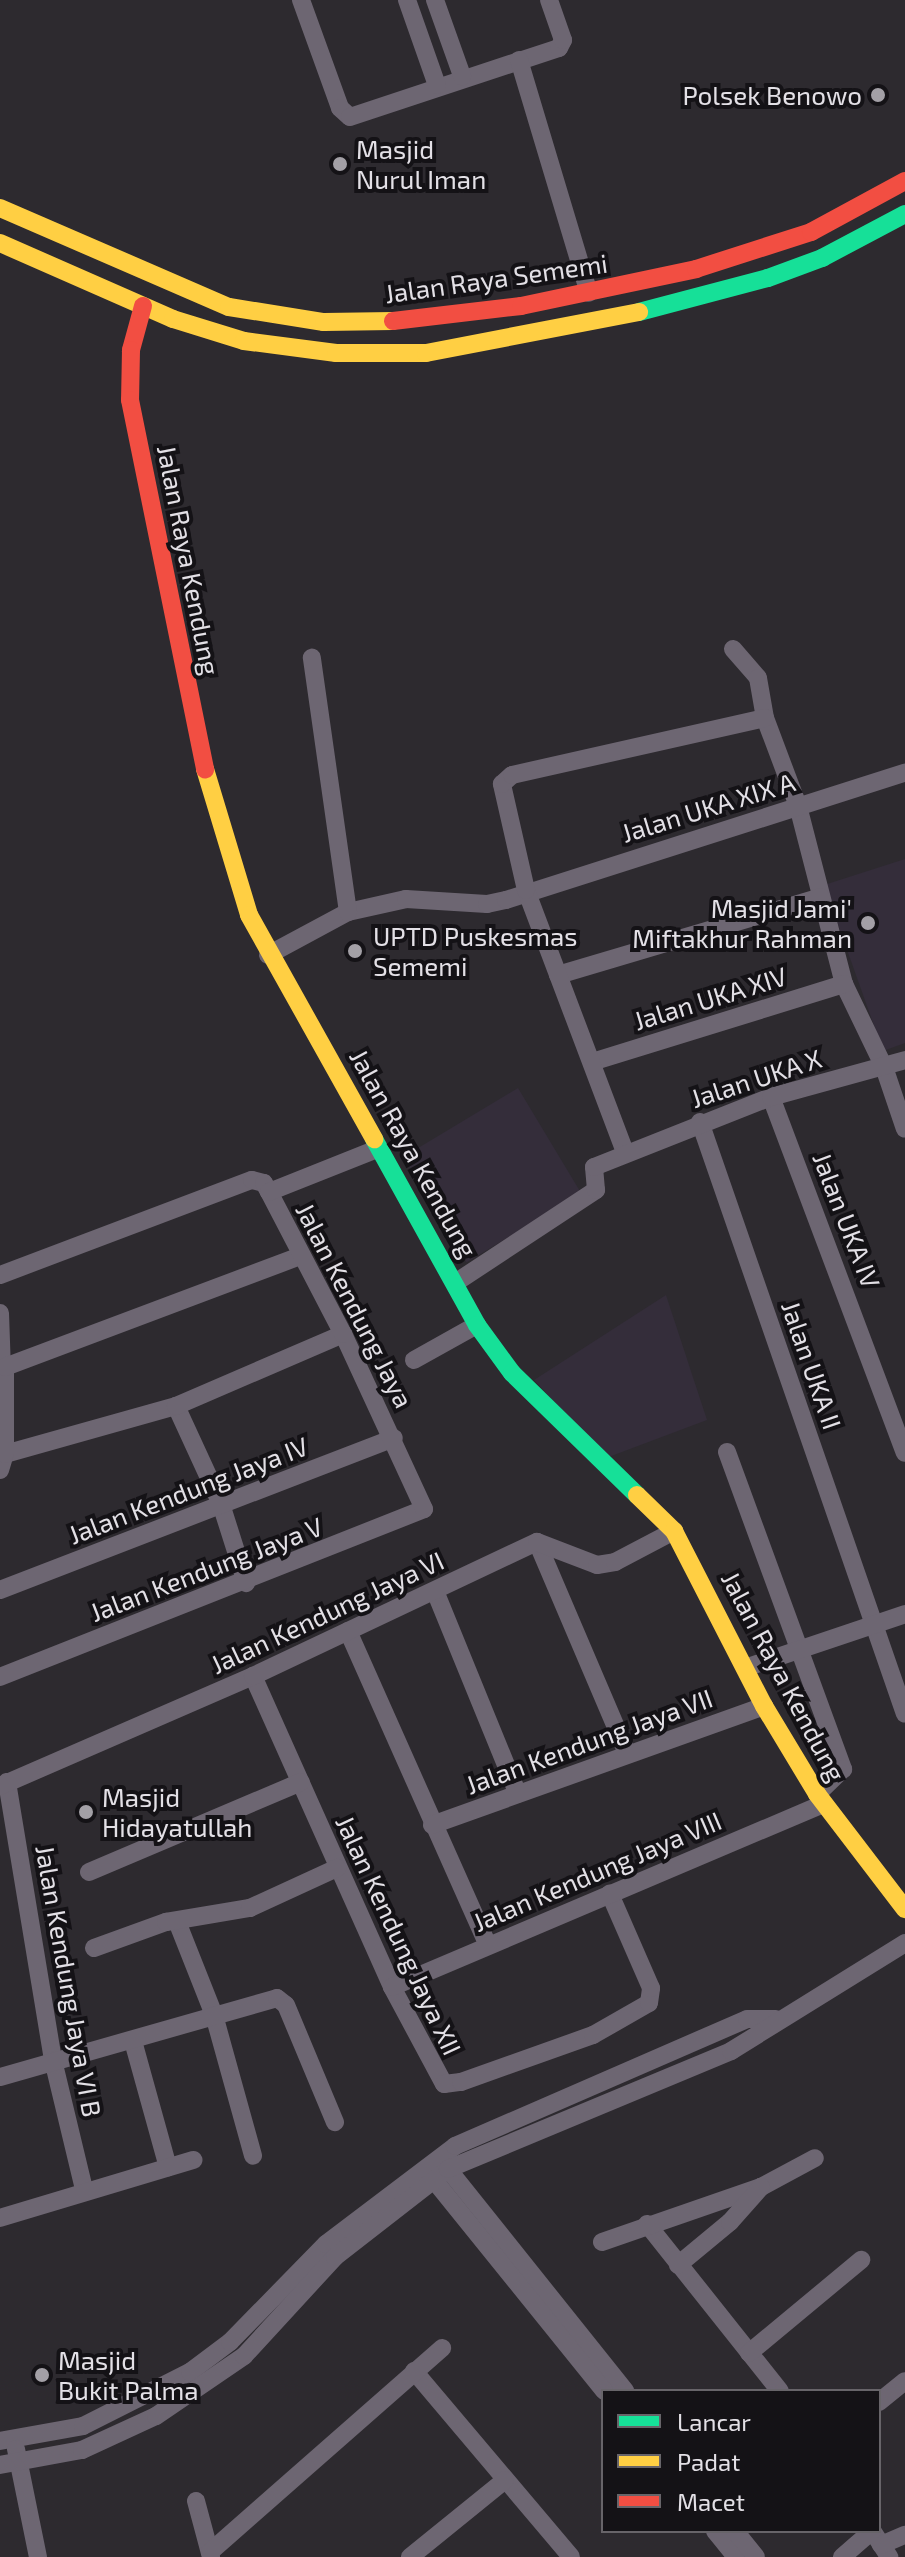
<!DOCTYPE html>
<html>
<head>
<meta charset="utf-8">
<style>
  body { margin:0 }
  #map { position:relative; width:905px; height:2557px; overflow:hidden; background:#2d2a2f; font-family:"Exo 2",sans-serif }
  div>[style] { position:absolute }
  .built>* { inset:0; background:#342d3a; transform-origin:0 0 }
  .street>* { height:18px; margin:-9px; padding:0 9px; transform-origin:9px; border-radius:9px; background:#6d6672 }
  .fast>* { height:18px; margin:-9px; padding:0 9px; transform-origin:9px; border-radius:9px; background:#16e098 }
  .slow>* { height:18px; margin:-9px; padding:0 9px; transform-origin:9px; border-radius:9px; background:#ffcf43 }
  .jam>* { height:18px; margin:-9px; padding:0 9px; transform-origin:9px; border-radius:9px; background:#f24e42 }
  .dots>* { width:22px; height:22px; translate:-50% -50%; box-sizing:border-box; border:4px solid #141216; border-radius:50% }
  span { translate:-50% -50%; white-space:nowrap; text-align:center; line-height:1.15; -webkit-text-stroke:8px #141216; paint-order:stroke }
  .poi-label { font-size:26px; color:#e3e0e6 }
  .right { translate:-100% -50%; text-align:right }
  .left { translate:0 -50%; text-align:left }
  .street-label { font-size:26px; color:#e3e0e6 }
  .legend { position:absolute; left:601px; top:2389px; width:280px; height:144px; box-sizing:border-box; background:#141216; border:2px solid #676469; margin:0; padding:10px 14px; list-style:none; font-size:24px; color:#e3e0e6 }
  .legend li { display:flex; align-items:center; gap:16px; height:40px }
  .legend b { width:40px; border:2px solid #676469 }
</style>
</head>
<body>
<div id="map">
  <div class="built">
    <i style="clip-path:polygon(905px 859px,905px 1043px,883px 1051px,824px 885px)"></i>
    <i style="left:518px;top:1088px;width:123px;height:134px;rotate:59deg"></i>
    <i style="clip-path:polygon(666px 1295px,707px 1420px,606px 1458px,534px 1380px)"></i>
  </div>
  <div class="street">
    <i style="left:301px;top:0;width:115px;rotate:70.1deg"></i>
    <i style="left:340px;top:108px;width:13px;rotate:42deg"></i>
    <i style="left:350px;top:117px;width:220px;rotate:-18.3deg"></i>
    <i style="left:559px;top:48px;width:9px;rotate:-63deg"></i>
    <i style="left:563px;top:40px;width:42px;rotate:-109.3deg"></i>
    <i style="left:407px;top:0;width:90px;rotate:70.6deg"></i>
    <i style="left:435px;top:0;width:81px;rotate:70.4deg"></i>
    <i style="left:519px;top:60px;width:243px;rotate:73.3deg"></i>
    <i style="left:733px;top:649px;width:38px;rotate:49deg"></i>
    <i style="left:758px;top:678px;width:41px;rotate:80.1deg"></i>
    <i style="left:765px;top:718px;width:94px;rotate:69.4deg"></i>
    <i style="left:798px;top:806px;width:184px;rotate:75.5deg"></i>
    <i style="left:844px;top:984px;width:92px;rotate:64.3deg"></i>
    <i style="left:884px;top:1067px;width:65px;rotate:71.3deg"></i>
    <i style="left:348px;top:912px;width:59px;rotate:-12.6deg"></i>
    <i style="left:406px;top:899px;width:81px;rotate:3.5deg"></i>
    <i style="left:487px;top:904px;width:19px;rotate:-12deg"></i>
    <i style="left:506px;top:900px;width:419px;rotate:-17.7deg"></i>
    <i style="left:268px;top:955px;width:91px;rotate:-28.3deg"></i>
    <i style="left:348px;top:912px;width:257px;rotate:-98.1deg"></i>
    <i style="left:558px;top:975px;width:274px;rotate:-16.5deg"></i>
    <i style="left:592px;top:1062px;width:264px;rotate:-17.2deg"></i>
    <i style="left:771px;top:1097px;width:380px;rotate:69.4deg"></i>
    <i style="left:700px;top:1122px;width:626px;rotate:70.9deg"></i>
    <i style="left:625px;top:1152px;width:280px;rotate:-110.7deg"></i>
    <i style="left:526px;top:890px;width:109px;rotate:-102.8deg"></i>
    <i style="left:502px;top:784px;width:13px;rotate:-42deg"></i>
    <i style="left:512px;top:775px;width:259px;rotate:-12.7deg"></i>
    <i style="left:0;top:1275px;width:269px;rotate:-20.7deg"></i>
    <i style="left:252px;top:1180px;width:12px;rotate:14deg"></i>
    <i style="left:264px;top:1183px;width:10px;rotate:61deg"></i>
    <i style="left:455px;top:1283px;width:169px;rotate:-33.4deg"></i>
    <i style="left:596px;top:1190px;width:23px;rotate:-95deg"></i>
    <i style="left:594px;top:1167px;width:190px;rotate:-21.6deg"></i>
    <i style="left:771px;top:1097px;width:139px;rotate:-15.4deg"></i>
    <i style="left:0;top:1313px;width:56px;rotate:88deg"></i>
    <i style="left:414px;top:1360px;width:72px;rotate:-29.1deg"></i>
    <i style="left:176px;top:1406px;width:108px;rotate:65.3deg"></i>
    <i style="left:221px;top:1504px;width:83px;rotate:72.4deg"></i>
    <i style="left:727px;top:1452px;width:338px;rotate:69.9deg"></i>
    <i style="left:843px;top:1769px;width:36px;rotate:136deg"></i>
    <i style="left:5px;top:1454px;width:178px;rotate:-15.7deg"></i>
    <i style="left:176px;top:1406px;width:182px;rotate:-23.3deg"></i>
    <i style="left:0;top:1470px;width:17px;rotate:-73deg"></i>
    <i style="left:5px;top:1454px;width:87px;rotate:-90deg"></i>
    <i style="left:5px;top:1367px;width:315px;rotate:-20.6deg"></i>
    <i style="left:537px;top:1542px;width:229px;rotate:66.9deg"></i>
    <i style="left:0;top:1590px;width:422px;rotate:-21.1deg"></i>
    <i style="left:435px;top:1591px;width:219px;rotate:67.8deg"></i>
    <i style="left:348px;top:1631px;width:344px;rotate:66deg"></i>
    <i style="left:745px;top:1668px;width:169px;rotate:-18.6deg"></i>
    <i style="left:253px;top:1676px;width:341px;rotate:65.9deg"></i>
    <i style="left:392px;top:1987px;width:110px;rotate:61.8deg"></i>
    <i style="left:444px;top:2084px;width:17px;rotate:-7deg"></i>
    <i style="left:461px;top:2082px;width:140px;rotate:-19.6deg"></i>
    <i style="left:593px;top:2035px;width:64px;rotate:-29.7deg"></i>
    <i style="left:649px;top:2003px;width:15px;rotate:-82deg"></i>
    <i style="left:651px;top:1988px;width:103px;rotate:-113.6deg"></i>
    <i style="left:0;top:1677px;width:456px;rotate:-21.6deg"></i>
    <i style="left:424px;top:1509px;width:193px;rotate:-114.8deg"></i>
    <i style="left:343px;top:1334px;width:160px;rotate:-117.5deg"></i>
    <i style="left:269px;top:1192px;width:116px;rotate:-21.7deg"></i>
    <i style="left:7px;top:1782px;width:282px;rotate:80.6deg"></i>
    <i style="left:53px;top:2060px;width:133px;rotate:76.5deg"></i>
    <i style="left:0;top:1786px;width:276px;rotate:-23.5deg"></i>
    <i style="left:253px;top:1676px;width:314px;rotate:-25.3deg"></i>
    <i style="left:537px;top:1542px;width:64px;rotate:21deg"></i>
    <i style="left:597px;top:1565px;width:18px;rotate:-9deg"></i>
    <i style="left:615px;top:1562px;width:67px;rotate:-27.7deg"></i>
    <i style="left:432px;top:1825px;width:353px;rotate:-19.7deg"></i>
    <i style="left:89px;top:1872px;width:230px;rotate:-23deg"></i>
    <i style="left:178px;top:1924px;width:98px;rotate:68.4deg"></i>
    <i style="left:214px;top:2015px;width:146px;rotate:74.5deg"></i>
    <i style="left:94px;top:1948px;width:77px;rotate:-19.9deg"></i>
    <i style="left:166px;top:1922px;width:85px;rotate:-9.5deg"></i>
    <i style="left:250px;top:1908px;width:96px;rotate:-24.7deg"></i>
    <i style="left:392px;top:1987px;width:468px;rotate:-23deg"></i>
    <i style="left:133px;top:2041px;width:131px;rotate:74.5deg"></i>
    <i style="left:0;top:2077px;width:288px;rotate:-15.9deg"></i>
    <i style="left:277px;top:1998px;width:11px;rotate:38deg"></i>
    <i style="left:286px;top:2005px;width:127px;rotate:67.3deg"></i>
    <i style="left:448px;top:2169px;width:284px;rotate:51.4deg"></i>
    <i style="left:434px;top:2180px;width:271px;rotate:51.1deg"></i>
    <i style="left:0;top:2218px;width:202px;rotate:-16.7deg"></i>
    <i style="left:647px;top:2224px;width:213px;rotate:51.5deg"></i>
    <i style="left:602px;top:2242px;width:168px;rotate:-19.1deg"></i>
    <i style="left:761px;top:2187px;width:61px;rotate:-28.2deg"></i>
    <i style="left:678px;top:2265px;width:67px;rotate:-39.6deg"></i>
    <i style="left:730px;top:2222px;width:47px;rotate:-48.5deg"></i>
    <i style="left:749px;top:2353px;width:146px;rotate:-39.7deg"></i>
    <i style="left:414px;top:2371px;width:243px;rotate:49.8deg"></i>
    <i style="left:879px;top:2402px;width:33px;rotate:-39deg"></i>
    <i style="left:0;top:2441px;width:84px;rotate:-10.2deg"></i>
    <i style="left:83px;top:2426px;width:120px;rotate:-26.8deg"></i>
    <i style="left:190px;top:2372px;width:50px;rotate:-36.9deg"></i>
    <i style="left:230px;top:2342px;width:137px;rotate:-45.6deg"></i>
    <i style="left:326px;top:2244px;width:162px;rotate:-37.2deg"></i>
    <i style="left:455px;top:2146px;width:318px;rotate:-23.5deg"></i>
    <i style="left:747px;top:2019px;width:29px"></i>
    <i style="left:16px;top:2449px;width:110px;rotate:78.5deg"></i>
    <i style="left:0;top:2465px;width:83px;rotate:-10.4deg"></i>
    <i style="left:82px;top:2450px;width:81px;rotate:-24.7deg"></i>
    <i style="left:156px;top:2416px;width:107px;rotate:-34.3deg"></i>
    <i style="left:244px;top:2356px;width:134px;rotate:-47.4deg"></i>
    <i style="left:335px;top:2257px;width:143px;rotate:-37.9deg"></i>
    <i style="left:448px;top:2169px;width:307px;rotate:-22.6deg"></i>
    <i style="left:731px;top:2051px;width:205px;rotate:-31.8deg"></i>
    <i style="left:196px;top:2501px;width:58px;rotate:75deg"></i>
    <i style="left:715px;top:2531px;width:33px;rotate:51deg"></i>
    <i style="left:735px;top:2531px;width:33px;rotate:51deg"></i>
    <i style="left:873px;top:2532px;width:30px;rotate:57deg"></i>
    <i style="left:881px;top:2545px;width:26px;rotate:-23deg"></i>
    <i style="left:210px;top:2552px;width:309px;rotate:-41.3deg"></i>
    <i style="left:410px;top:2557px;width:122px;rotate:-39deg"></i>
    <i style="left:842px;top:2557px;width:40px;rotate:-41deg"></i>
  </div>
  <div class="fast">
    <i style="left:639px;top:312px;width:133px;rotate:-14.8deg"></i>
    <i style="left:768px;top:278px;width:58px;rotate:-20.3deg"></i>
    <i style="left:822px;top:258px;width:94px;rotate:-27.9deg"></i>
    <i style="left:374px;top:1139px;width:213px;rotate:61deg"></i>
    <i style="left:477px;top:1325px;width:59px;rotate:53.9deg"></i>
    <i style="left:512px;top:1373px;width:175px;rotate:44.3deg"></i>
  </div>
  <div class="slow">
    <i style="left:0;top:208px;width:249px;rotate:23.4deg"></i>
    <i style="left:229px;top:307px;width:96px;rotate:9deg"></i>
    <i style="left:324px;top:322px;width:69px;rotate:-0.8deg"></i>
    <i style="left:0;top:243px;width:189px;rotate:23.7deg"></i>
    <i style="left:173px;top:319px;width:74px;rotate:17.2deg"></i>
    <i style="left:244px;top:341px;width:93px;rotate:7.4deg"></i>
    <i style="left:336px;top:353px;width:90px"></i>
    <i style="left:426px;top:353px;width:217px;rotate:-10.9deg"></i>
    <i style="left:205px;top:769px;width:152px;rotate:73.2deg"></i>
    <i style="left:249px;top:915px;width:257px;rotate:60.8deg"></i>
    <i style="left:637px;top:1495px;width:52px;rotate:44.2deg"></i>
    <i style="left:674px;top:1531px;width:197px;rotate:62.8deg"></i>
    <i style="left:764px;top:1706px;width:103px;rotate:58.9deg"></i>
    <i style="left:817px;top:1794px;width:145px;rotate:52.6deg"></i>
  </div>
  <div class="jam">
    <i style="left:143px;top:306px;width:46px;rotate:105.3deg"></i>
    <i style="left:131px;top:350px;width:50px;rotate:91.1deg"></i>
    <i style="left:130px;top:400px;width:377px;rotate:78.5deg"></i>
    <i style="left:393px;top:321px;width:129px;rotate:-6.7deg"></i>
    <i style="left:521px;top:306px;width:179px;rotate:-11.9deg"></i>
    <i style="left:696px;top:269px;width:121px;rotate:-17.8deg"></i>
    <i style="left:811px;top:232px;width:107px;rotate:-28.5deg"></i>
  </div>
  <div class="dots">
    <i style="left:878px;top:95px;background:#a3a0a6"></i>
    <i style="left:340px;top:164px;background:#a3a0a6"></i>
    <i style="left:868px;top:923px;background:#a3a0a6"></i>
    <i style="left:355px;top:951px;background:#a3a0a6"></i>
    <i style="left:86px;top:1812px;background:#a3a0a6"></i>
    <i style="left:42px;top:2375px;background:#a3a0a6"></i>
  </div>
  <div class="poi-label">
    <span class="right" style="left:862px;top:95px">Polsek Benowo</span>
    <span class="left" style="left:356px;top:164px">Masjid<br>Nurul Iman</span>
    <span class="right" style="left:852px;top:923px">Masjid Jami'<br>Miftakhur Rahman</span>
    <span class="left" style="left:373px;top:951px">UPTD Puskesmas<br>Sememi</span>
    <span class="left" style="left:102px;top:1812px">Masjid<br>Hidayatullah</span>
    <span class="left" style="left:58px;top:2375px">Masjid<br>Bukit Palma</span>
  </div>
  <div class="street-label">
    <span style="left:496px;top:278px;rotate:-8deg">Jalan Raya Sememi</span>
    <span style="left:189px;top:560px;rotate:79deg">Jalan Raya Kendung</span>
    <span style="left:708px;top:807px;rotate:-17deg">Jalan UKA XIX A</span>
    <span style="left:710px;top:998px;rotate:-17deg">Jalan UKA XIV</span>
    <span style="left:756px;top:1078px;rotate:-18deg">Jalan UKA X</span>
    <span style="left:414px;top:1153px;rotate:61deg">Jalan Raya Kendung</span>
    <span style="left:847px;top:1220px;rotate:69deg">Jalan UKA IV</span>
    <span style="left:355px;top:1305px;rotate:63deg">Jalan Kendung Jaya</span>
    <span style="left:812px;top:1365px;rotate:71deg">Jalan UKA II</span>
    <span style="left:188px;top:1490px;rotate:-21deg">Jalan Kendung Jaya IV</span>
    <span style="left:206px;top:1569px;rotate:-21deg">Jalan Kendung Jaya V</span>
    <span style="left:327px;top:1612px;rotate:-25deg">Jalan Kendung Jaya VI</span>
    <span style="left:784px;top:1676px;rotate:62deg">Jalan Raya Kendung</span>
    <span style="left:589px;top:1741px;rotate:-20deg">Jalan Kendung Jaya VII</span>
    <span style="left:597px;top:1871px;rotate:-23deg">Jalan Kendung Jaya VIII</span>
    <span style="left:399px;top:1935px;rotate:65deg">Jalan Kendung Jaya XII</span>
    <span style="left:69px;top:1981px;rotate:80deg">Jalan Kendung Jaya VI B</span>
  </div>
  <ul class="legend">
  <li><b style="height:10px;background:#16e098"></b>Lancar</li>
  <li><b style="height:10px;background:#ffcf43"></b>Padat</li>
  <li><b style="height:10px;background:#f24e42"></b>Macet</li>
  </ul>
</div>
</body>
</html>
